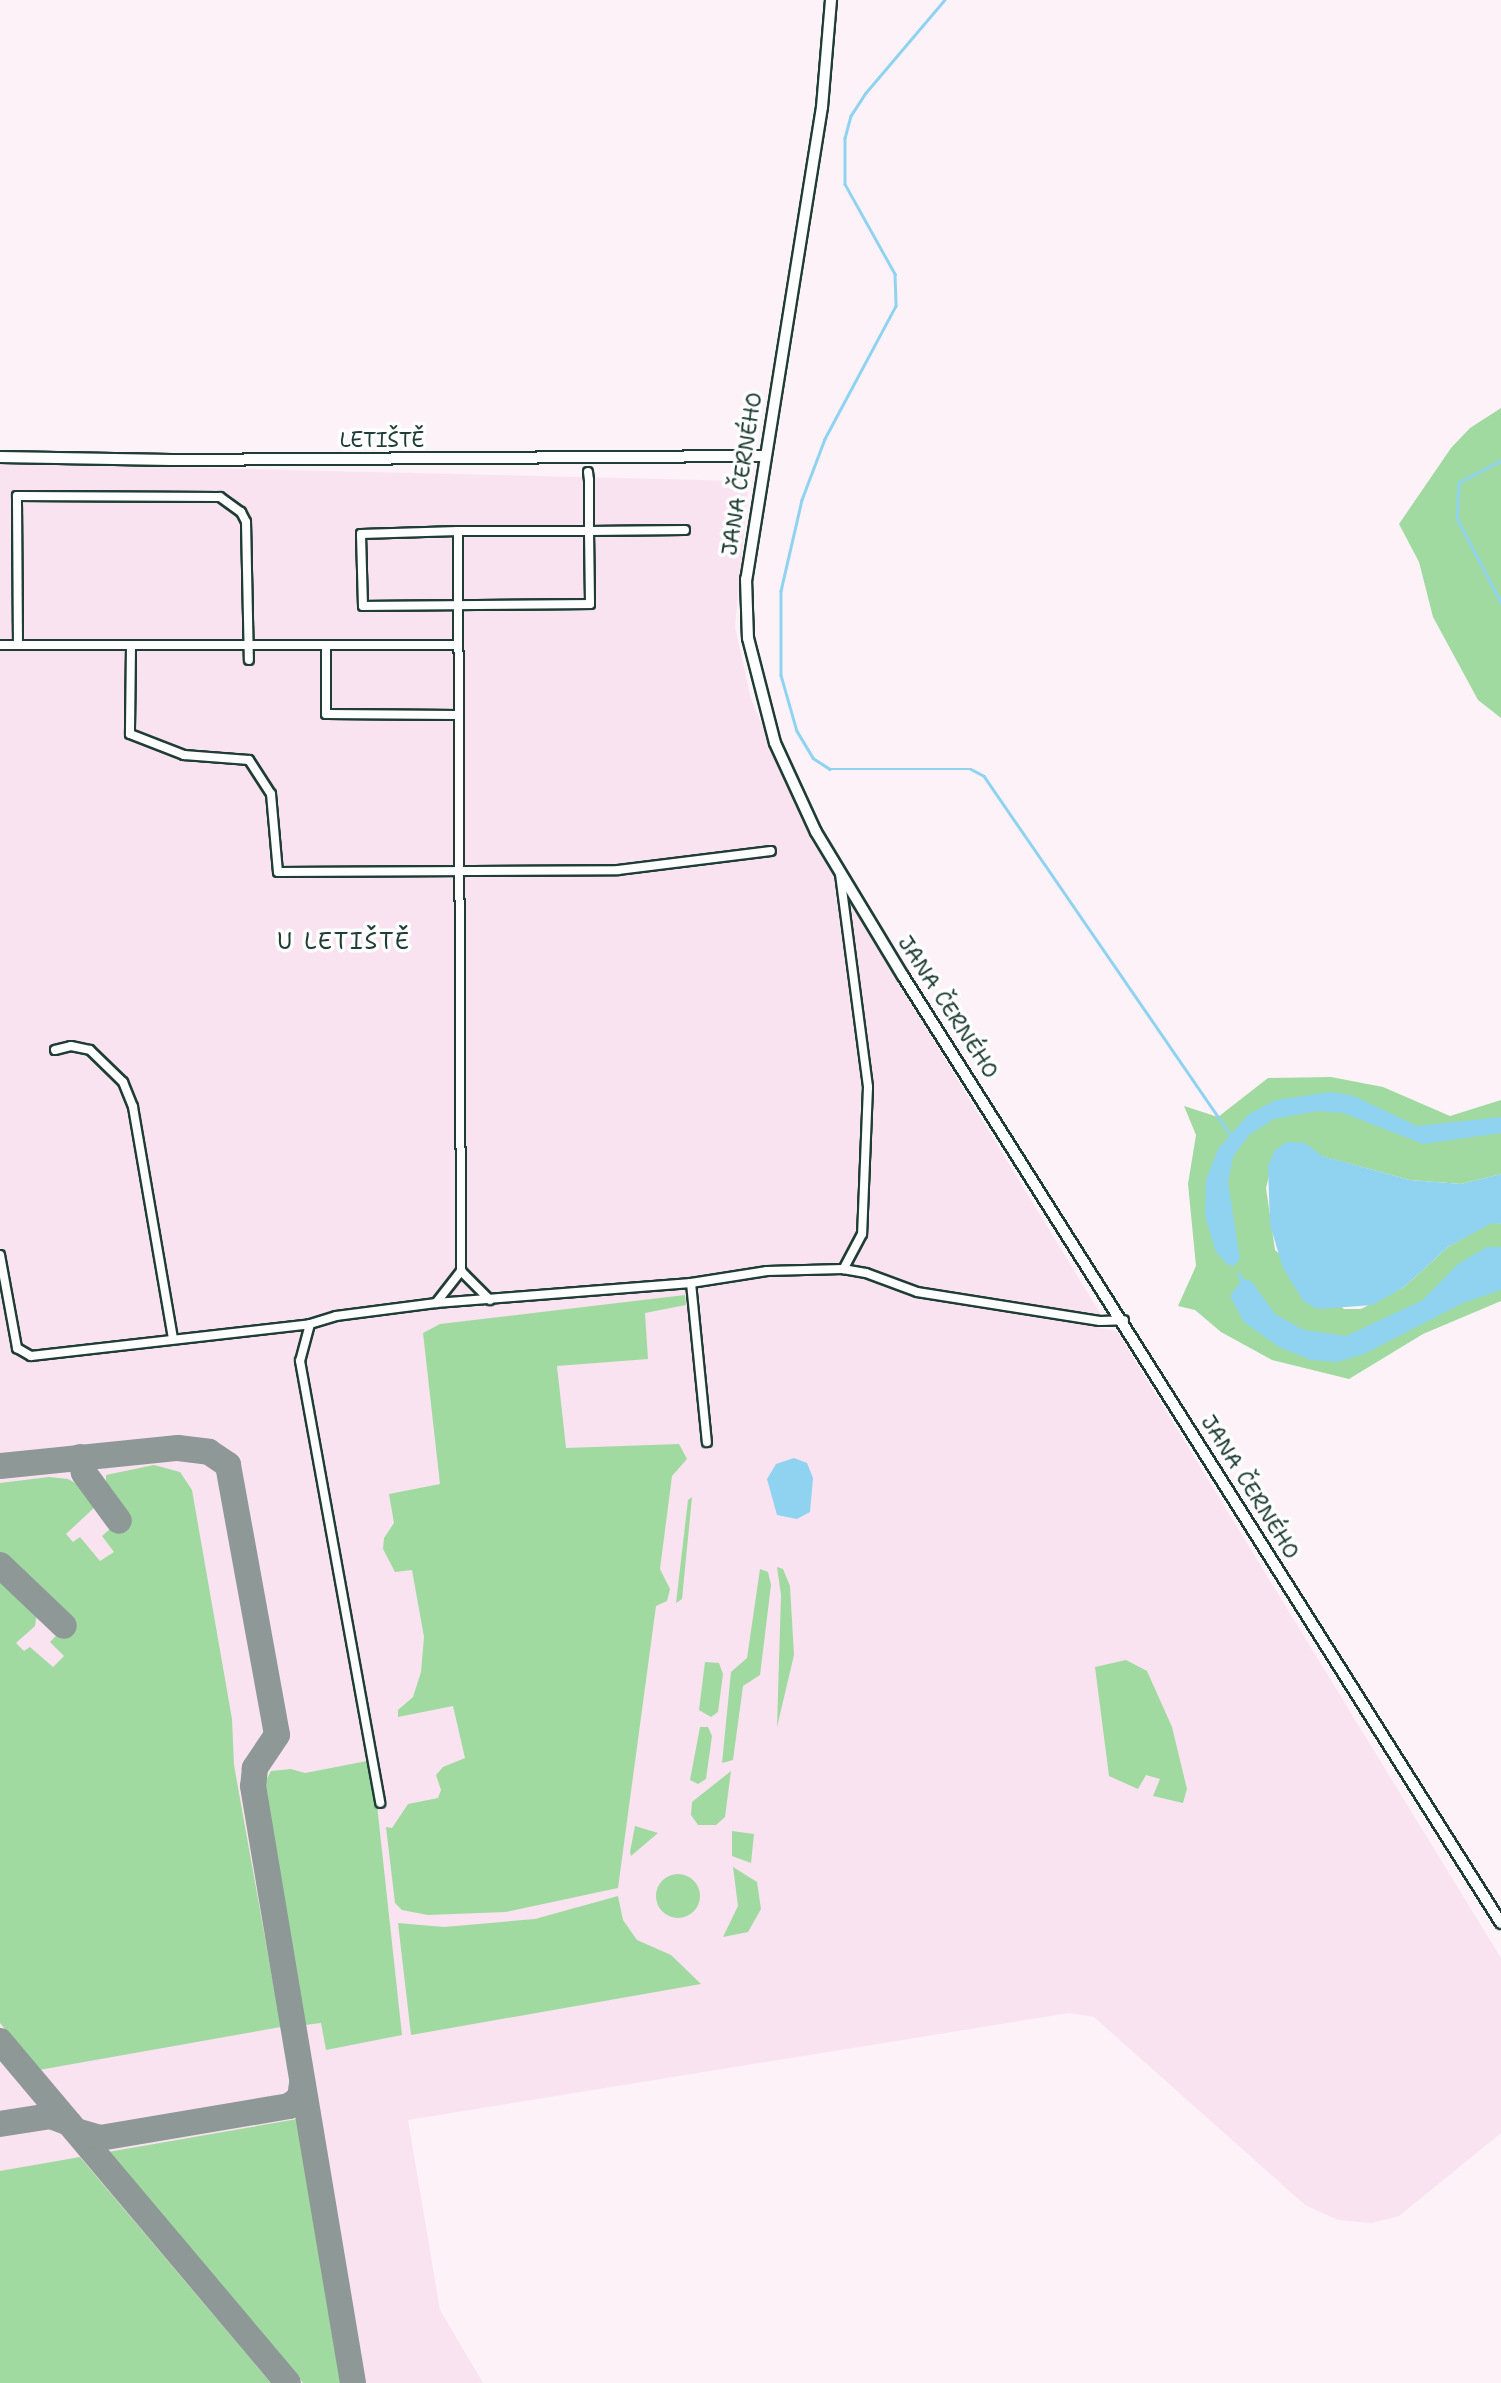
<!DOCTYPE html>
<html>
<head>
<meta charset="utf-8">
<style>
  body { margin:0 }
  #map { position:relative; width:1501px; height:2383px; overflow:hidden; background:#fcf2f8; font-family:"Shantell Sans",sans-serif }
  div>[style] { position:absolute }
  .built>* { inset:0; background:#f9e3f0 }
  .green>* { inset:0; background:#a0daa0 }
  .round { border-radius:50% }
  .water>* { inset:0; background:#8fd3f0 }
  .stream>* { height:2.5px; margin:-1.25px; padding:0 1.25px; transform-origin:1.25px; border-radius:1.25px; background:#8fd3f0 }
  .taxiway>* { height:26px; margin:-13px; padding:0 13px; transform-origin:13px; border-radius:13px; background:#8e9896 }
  .roads { filter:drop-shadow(2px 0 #1f3d34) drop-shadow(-2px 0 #1f3d34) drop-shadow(0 2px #1f3d34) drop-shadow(0 -2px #1f3d34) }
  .minor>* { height:8px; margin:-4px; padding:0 4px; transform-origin:4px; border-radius:4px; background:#fff }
  .tertiary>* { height:10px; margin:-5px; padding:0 5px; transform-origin:5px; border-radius:5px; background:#fff }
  span { translate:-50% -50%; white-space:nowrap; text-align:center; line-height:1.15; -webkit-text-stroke:7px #fff; paint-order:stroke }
  .street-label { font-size:21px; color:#1f3d34 }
  .neighbourhood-label { font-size:23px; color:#1f3d34; letter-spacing:2px }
</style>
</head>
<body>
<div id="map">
  <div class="built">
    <i style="clip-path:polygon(0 463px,742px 481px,748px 491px,735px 627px,751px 699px,810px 838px,1100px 1313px,1100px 1328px,1117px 1331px,1501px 1958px,1501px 2133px,1399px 2216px,1371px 2223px,1338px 2220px,1305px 2205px,1094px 2017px,1069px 2013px,408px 2120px,440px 2310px,483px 2383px,0 2383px)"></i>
  </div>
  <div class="green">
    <i style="clip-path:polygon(1501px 408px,1501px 718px,1478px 700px,1433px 617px,1419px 562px,1399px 524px,1451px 448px,1470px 428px)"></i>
    <i style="clip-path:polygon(1331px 1077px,1383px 1087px,1450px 1116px,1501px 1100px,1501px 1174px,1461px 1184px,1410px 1180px,1321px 1156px,1304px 1143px,1275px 1151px,1266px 1188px,1275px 1250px,1344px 1309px,1361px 1309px,1404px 1287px,1448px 1247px,1492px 1222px,1501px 1224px,1501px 1301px,1423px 1334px,1349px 1379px,1272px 1360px,1221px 1332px,1195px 1310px,1178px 1306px,1196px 1266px,1188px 1184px,1196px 1135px,1184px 1106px,1218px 1117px,1268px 1078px)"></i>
    <i style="clip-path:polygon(685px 1295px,686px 1305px,645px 1313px,648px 1359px,557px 1366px,566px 1448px,679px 1444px,687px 1459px,672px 1476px,660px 1569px,670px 1589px,667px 1601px,656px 1606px,618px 1888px,506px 1912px,428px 1915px,402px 1910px,395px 1903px,386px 1827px,392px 1828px,408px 1804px,438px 1798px,441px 1790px,436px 1775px,443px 1767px,465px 1758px,453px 1706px,398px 1717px,398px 1710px,413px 1697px,421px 1672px,424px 1637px,412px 1570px,395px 1572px,383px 1549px,384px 1538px,394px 1523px,389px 1494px,440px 1484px,423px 1333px,440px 1324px)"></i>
    <i style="clip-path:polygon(154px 1465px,180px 1472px,192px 1490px,232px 1719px,234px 1765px,281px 2027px,39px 2070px,0 2023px,0 1577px,37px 1612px,35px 1626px,16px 1643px,24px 1651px,30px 1647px,53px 1667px,64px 1656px,50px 1642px,70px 1621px,0 1555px,0 1483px,49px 1477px,68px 1479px,83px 1487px,96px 1506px,66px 1534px,73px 1542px,80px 1537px,100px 1561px,114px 1552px,102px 1536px,125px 1516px,106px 1491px,106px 1475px)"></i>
    <i style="clip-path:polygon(692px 1497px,682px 1599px,676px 1603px,688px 1500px)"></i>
    <i style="clip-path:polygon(777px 1567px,783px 1569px,790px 1586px,794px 1655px,777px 1727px,781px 1595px)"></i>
    <i style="clip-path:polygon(760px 1569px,768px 1572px,771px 1585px,760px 1675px,743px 1686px,733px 1760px,722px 1763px,731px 1672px,747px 1658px)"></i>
    <i style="clip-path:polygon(1126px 1660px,1147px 1671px,1172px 1727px,1187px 1789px,1183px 1803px,1153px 1796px,1160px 1779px,1146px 1775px,1138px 1789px,1109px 1776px,1095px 1667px)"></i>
    <i style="clip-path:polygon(705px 1662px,719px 1663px,723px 1674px,718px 1712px,711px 1717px,699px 1710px)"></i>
    <i style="clip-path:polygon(700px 1727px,708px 1727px,712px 1736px,706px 1779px,698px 1784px,690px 1780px)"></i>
    <i style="clip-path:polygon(367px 1761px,373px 1768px,402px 2035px,326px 2050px,321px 2023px,305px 2025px,263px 1786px,271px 1771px,291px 1769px,305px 1773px)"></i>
    <i style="clip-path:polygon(731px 1771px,725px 1817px,716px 1825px,698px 1825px,691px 1815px,692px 1802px)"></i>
    <i style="clip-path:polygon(635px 1826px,658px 1833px,631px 1856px,630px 1852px)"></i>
    <i style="clip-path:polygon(732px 1831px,754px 1834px,751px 1863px,732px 1856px)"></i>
    <i style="clip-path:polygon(733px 1867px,757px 1882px,761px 1909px,748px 1932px,723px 1937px,738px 1906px)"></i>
    <i class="round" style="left:656px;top:1874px;width:44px;height:44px"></i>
    <i style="clip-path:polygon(618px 1896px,623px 1920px,637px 1940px,671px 1955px,701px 1984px,411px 2035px,398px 1923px,444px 1927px,535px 1919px)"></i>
    <i style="clip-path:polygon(297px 2119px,341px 2383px,303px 2383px,108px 2152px)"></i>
    <i style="clip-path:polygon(80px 2157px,271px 2383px,0 2383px,0 2171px)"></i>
  </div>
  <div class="water">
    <i style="clip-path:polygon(1331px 1092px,1354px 1096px,1417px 1126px,1501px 1117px,1501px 1133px,1423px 1144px,1343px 1113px,1318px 1111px,1274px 1119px,1249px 1135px,1233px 1157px,1228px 1182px,1240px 1259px,1234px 1266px,1228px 1265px,1216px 1252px,1205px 1216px,1206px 1180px,1218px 1149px,1249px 1114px,1276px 1100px)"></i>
    <i style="clip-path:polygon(1287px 1142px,1305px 1143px,1322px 1156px,1410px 1180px,1461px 1184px,1501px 1174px,1501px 1224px,1492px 1223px,1448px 1247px,1404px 1287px,1373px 1305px,1318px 1309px,1304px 1302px,1283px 1268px,1270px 1225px,1268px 1166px,1275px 1150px)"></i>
    <i style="clip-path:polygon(1487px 1247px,1501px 1247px,1501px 1290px,1463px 1303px,1364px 1354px,1337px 1362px,1311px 1360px,1279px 1347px,1244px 1322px,1230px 1296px,1243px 1278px,1252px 1282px,1275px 1314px,1304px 1330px,1346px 1336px,1423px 1300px,1458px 1264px)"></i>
    <i style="clip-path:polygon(794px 1458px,807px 1463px,813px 1478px,810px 1512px,797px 1519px,777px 1515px,767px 1479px,776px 1464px)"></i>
  </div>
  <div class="stream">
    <i style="left:945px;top:0;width:122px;rotate:130.3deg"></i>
    <i style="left:866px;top:93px;width:27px;rotate:123deg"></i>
    <i style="left:851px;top:116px;width:23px;rotate:105deg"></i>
    <i style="left:845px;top:138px;width:46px;rotate:90deg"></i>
    <i style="left:845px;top:184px;width:103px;rotate:60.9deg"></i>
    <i style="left:895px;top:274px;width:32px;rotate:88deg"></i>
    <i style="left:896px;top:306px;width:151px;rotate:118.1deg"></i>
    <i style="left:825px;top:439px;width:65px;rotate:110.7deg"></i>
    <i style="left:802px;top:500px;width:93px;rotate:103deg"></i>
    <i style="left:781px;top:591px;width:84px;rotate:90deg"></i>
    <i style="left:781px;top:675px;width:58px;rotate:74.1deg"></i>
    <i style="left:797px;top:731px;width:31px;rotate:59deg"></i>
    <i style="left:813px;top:758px;width:20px;rotate:33deg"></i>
    <i style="left:830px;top:769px;width:141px"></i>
    <i style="left:971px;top:769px;width:15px;rotate:28deg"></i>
    <i style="left:984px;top:776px;width:436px;rotate:55.5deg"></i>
    <i style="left:1501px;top:461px;width:47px;rotate:152.4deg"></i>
    <i style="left:1459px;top:483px;width:35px;rotate:93deg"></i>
    <i style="left:1457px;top:518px;width:95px;rotate:62.4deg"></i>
    <i style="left:1239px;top:1273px;width:9px;rotate:72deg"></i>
  </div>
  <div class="taxiway">
    <i style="left:80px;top:1457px;width:16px;rotate:76deg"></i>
    <i style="left:84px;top:1473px;width:59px;rotate:53.9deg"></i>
    <i style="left:0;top:1466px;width:179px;rotate:-5.8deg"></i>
    <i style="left:178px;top:1448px;width:31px;rotate:7deg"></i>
    <i style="left:209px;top:1452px;width:23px;rotate:34deg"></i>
    <i style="left:228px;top:1465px;width:274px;rotate:79.7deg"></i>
    <i style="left:277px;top:1735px;width:40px;rotate:124deg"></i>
    <i style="left:255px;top:1768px;width:18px;rotate:96deg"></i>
    <i style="left:253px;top:1786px;width:605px;rotate:80.49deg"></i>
    <i style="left:0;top:1565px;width:88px;rotate:43.6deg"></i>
    <i style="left:0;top:2041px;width:447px;rotate:49.9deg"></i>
    <i style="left:0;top:2124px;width:52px;rotate:-8.9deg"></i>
    <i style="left:51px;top:2116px;width:19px;rotate:21deg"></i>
    <i style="left:76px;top:2131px;width:25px;rotate:16deg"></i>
    <i style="left:100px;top:2138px;width:192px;rotate:-9.6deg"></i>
    <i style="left:289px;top:2106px;width:14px;rotate:-36deg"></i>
    <i style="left:300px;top:2098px;width:15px;rotate:-82deg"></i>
  </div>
  <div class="roads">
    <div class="minor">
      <i style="left:588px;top:472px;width:8px;rotate:83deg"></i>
      <i style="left:589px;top:480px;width:51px;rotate:90deg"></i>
      <i style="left:589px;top:531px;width:73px;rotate:89.2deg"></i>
      <i style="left:590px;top:604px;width:227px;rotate:179.5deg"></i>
      <i style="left:363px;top:606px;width:72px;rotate:-91.6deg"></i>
      <i style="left:361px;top:534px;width:97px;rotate:-1.8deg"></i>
      <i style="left:458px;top:531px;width:131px"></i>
      <i style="left:589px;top:531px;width:96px;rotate:-0.6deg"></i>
      <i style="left:0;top:645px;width:458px"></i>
      <i style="left:18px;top:645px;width:149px;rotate:-90.4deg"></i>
      <i style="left:17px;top:496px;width:203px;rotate:0.3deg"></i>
      <i style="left:220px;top:497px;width:26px;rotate:36deg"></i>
      <i style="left:241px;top:512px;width:11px;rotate:63deg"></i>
      <i style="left:246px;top:522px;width:138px;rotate:88.8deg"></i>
      <i style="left:326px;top:645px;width:69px;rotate:90deg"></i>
      <i style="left:326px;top:714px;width:131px;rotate:0.4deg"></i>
      <i style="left:131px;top:647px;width:87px;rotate:90.7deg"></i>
      <i style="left:130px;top:734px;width:58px;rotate:21.3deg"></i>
      <i style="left:184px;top:755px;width:65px;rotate:4.4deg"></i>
      <i style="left:249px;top:760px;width:40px;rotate:57.1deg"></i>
      <i style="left:271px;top:794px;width:78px;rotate:84.9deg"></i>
      <i style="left:278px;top:872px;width:340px;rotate:-0.3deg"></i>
      <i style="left:618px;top:870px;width:154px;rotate:-7.1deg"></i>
      <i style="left:840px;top:874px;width:215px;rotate:82.5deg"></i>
      <i style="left:868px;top:1087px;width:147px;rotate:92.3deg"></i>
      <i style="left:862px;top:1234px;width:40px;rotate:118deg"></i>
      <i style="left:55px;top:1050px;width:16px;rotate:-14deg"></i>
      <i style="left:71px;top:1046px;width:19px;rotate:12deg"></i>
      <i style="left:90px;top:1050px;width:46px;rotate:44.1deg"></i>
      <i style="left:123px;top:1082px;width:27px;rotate:68deg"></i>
      <i style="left:133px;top:1107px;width:235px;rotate:80.2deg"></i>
      <i style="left:0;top:1255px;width:95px;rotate:79.6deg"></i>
      <i style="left:17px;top:1348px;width:16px;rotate:30deg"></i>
      <i style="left:31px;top:1356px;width:281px;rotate:-6.5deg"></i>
      <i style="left:310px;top:1324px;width:27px;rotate:-17deg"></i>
      <i style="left:336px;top:1316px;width:101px;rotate:-7.4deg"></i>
      <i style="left:436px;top:1303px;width:41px;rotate:-52deg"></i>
      <i style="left:461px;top:1271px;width:740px;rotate:-90.23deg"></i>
      <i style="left:461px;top:1271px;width:41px;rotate:45deg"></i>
      <i style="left:691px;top:1283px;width:160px;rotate:84.3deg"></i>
      <i style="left:436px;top:1303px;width:256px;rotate:-4.5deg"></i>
      <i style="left:691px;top:1283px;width:77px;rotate:-9deg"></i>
      <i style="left:767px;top:1271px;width:76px;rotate:-1.5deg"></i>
      <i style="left:843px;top:1269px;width:23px;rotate:10deg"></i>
      <i style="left:866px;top:1273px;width:54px;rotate:20.4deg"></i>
      <i style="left:917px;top:1292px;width:185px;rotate:9deg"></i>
      <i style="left:1100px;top:1321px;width:24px;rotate:-2deg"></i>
      <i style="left:310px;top:1324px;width:38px;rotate:105deg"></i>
      <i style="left:300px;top:1361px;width:449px;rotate:79.7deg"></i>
    </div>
    <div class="tertiary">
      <i style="left:831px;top:0;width:107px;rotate:94.8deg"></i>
      <i style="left:822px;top:107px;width:478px;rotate:99.1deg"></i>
      <i style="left:746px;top:579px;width:59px;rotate:88.1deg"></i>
      <i style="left:748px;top:638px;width:108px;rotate:75.6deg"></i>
      <i style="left:775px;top:743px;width:98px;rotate:65.3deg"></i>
      <i style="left:816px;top:832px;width:168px;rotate:58.9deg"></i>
      <i style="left:903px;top:976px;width:1120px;rotate:57.73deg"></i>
      <i style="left:0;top:457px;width:171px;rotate:1deg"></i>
      <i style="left:171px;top:460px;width:592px;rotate:-0.39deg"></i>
    </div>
  </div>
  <div class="street-label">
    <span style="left:382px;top:440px">LETIŠTĚ</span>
    <span style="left:742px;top:474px;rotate:-81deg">JANA ČERNÉHO</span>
    <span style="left:948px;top:1007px;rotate:57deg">JANA ČERNÉHO</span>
    <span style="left:1250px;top:1487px;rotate:58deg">JANA ČERNÉHO</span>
  </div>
  <div class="neighbourhood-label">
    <span style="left:344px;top:941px">U LETIŠTĚ</span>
  </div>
</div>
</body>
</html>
